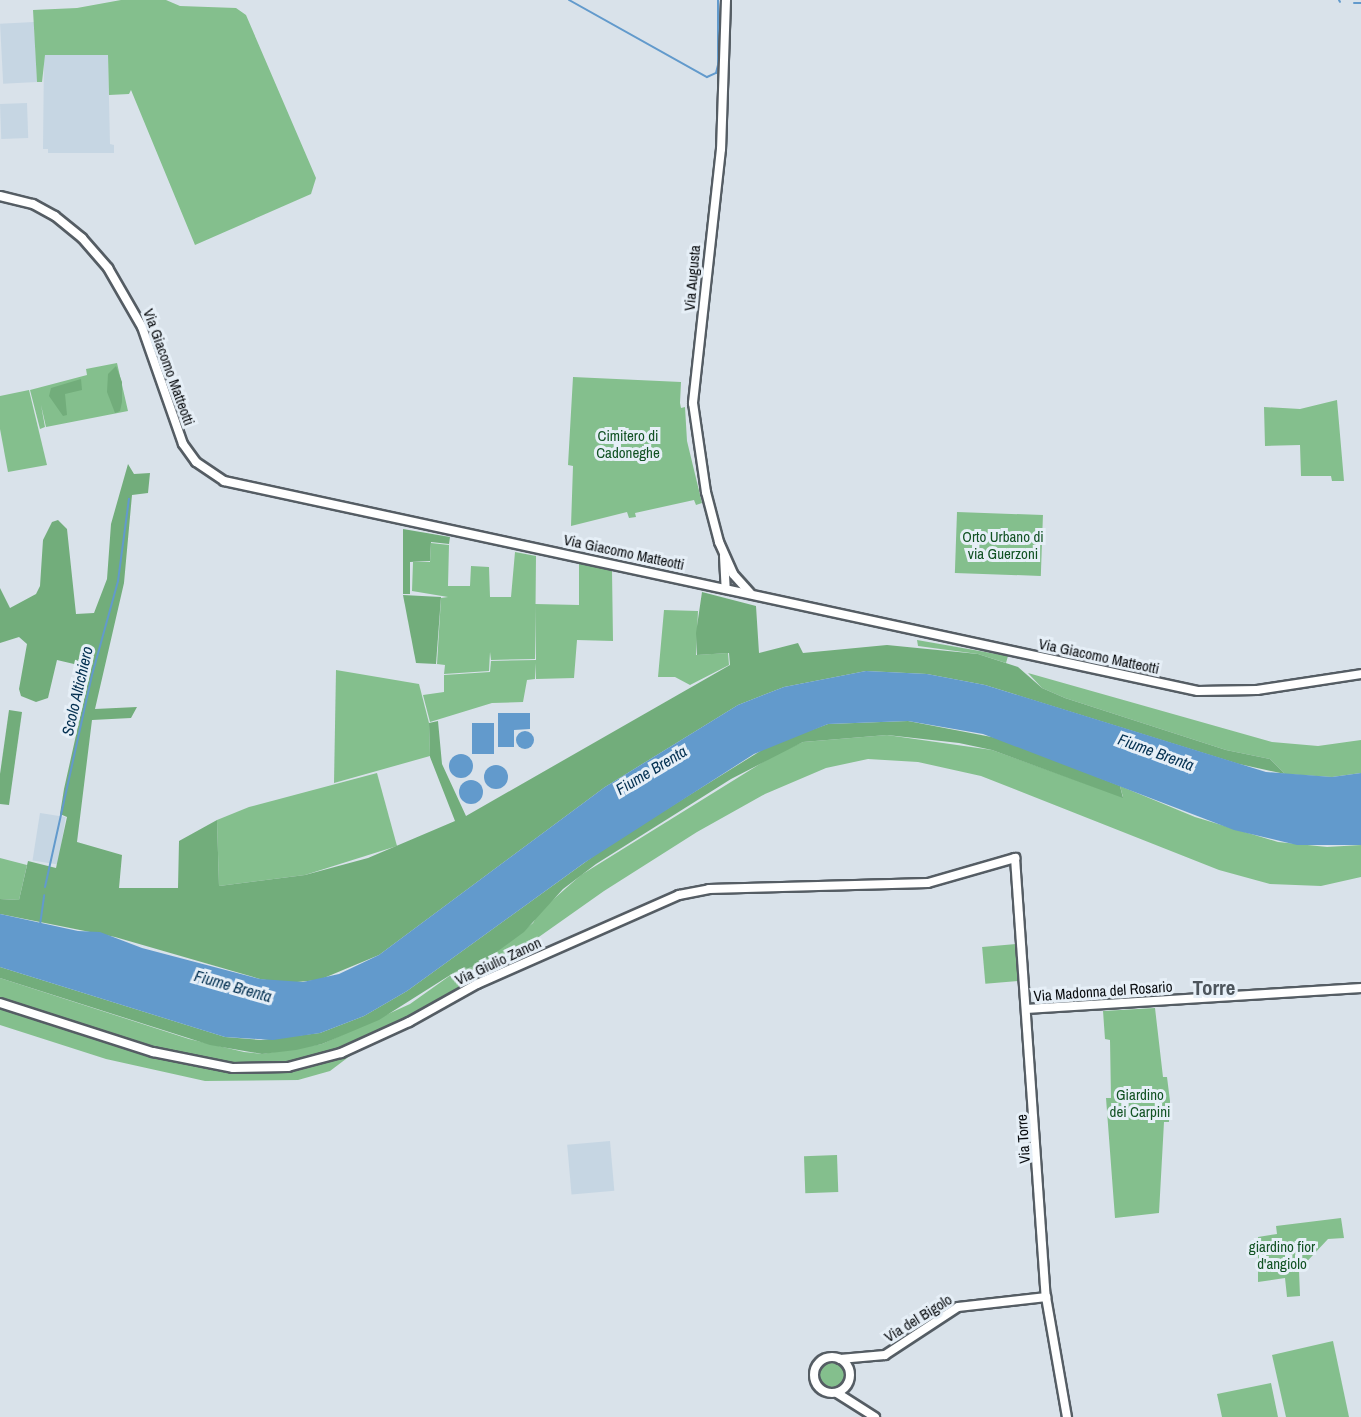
<!DOCTYPE html>
<html>
<head>
<meta charset="utf-8">
<style>
  body { margin:0 }
  #map { position:relative; width:1361px; height:1417px; overflow:hidden; background:#d9e2ea; font-family:"Archivo Narrow",sans-serif }
  div>[style] { position:absolute }
  .built>* { inset:0; background:#c6d6e3; transform-origin:0 0 }
  .green>* { inset:0; background:#84bf8d; transform-origin:0 0 }
  .round { border-radius:50% }
  .forest>* { inset:0; background:#72ad7b }
  .water>* { inset:0; background:#629acc; transform-origin:0 0 }
  .stream>* { height:2px; margin:-1px; padding:0 1px; transform-origin:1px; border-radius:1px; background:#629acc }
  .roads { filter:drop-shadow(2px 0 #555d64) drop-shadow(-2px 0 #555d64) drop-shadow(0 2px #555d64) drop-shadow(0 -2px #555d64) }
  .secondary>* { height:8px; margin:-4px; padding:0 4px; transform-origin:4px; border-radius:4px; background:#fff }
  .secondary>.ring { margin:-4px; padding:0; box-sizing:content-box; background:none; border:8px solid #fff; border-radius:50% }
  span { translate:-50% -50%; white-space:nowrap; text-align:center; line-height:1.15; -webkit-text-stroke:6px #e6eff7; paint-order:stroke }
  .street-label { font-size:15px; color:#090c0f }
  .park-label { font-size:15px; color:#115223 }
  .water-label { font-size:16px; color:#022f50; font-style:italic }
  .district-label { font-size:21px; color:#4d555c; font-weight:700 }
</style>
</head>
<body>
<div id="map">
  <div class="built">
    <i style="left:34px;top:22px;width:60px;height:34px;rotate:87deg"></i>
    <i style="clip-path:polygon(44px 55px,108px 55px,110px 144px,114px 145px,114px 153px,48px 153px,48px 149px,43px 149px)"></i>
    <i style="left:27px;top:103px;width:35px;height:27px;rotate:88deg"></i>
    <i style="left:40px;top:813px;width:26px;height:48px;rotate:9deg"></i>
    <i style="left:610px;top:1141px;width:50px;height:43px;rotate:85deg"></i>
  </div>
  <div class="green">
    <i style="clip-path:polygon(121px 0,166px 0,180px 6px,236px 8px,246px 15px,316px 178px,311px 194px,195px 245px,131px 90px,129px 94px,109px 95px,108px 55px,45px 55px,42px 82px,37px 82px,33px 10px,77px 8px)"></i>
    <i style="clip-path:polygon(117px 363px,128px 411px,46px 427px,41px 405px,45px 427px,40px 429px,30px 390px,87px 375px,86px 369px)"></i>
    <i style="clip-path:polygon(573px 377px,681px 382px,680px 403px,681px 408px,685px 407px,687px 441px,702px 503px,696px 505px,694px 500px,635px 513px,636px 517px,629px 518px,627px 512px,571px 526px,573px 466px,568px 465px)"></i>
    <i style="clip-path:polygon(29px 390px,47px 465px,8px 472px,0 429px,0 396px)"></i>
    <i style="clip-path:polygon(1337px 400px,1344px 481px,1332px 481px,1331px 476px,1301px 476px,1300px 445px,1265px 446px,1264px 407px,1300px 409px)"></i>
    <i style="left:957px;top:512px;width:86px;height:61px;rotate:2deg"></i>
    <i style="clip-path:polygon(431px 543px,449px 545px,448px 586px,470px 586px,471px 566px,489px 567px,490px 597px,511px 597px,515px 552px,536px 556px,535px 659px,491px 660px,490px 652px,489px 671px,444px 674px,445px 665px,437px 664px,441px 598px,448px 597px,412px 591px,413px 562px,430px 562px)"></i>
    <i style="clip-path:polygon(579px 563px,612px 570px,613px 641px,577px 640px,574px 678px,536px 679px,535px 663px,535px 679px,527px 680px,523px 702px,492px 703px,430px 722px,423px 695px,444px 692px,444px 675px,490px 672px,491px 661px,536px 660px,535px 604px,579px 605px)"></i>
    <i style="clip-path:polygon(664px 610px,698px 611px,696px 655px,728px 653px,729px 665px,690px 685px,675px 677px,658px 677px)"></i>
    <i style="clip-path:polygon(917px 640px,1008px 656px,1006px 663px,978px 654px,918px 646px)"></i>
    <i style="clip-path:polygon(336px 670px,419px 684px,429px 723px,430px 756px,334px 783px)"></i>
    <i style="clip-path:polygon(1028px 673px,1272px 742px,1318px 746px,1361px 740px,1361px 773px,1332px 777px,1285px 774px,1270px 759px,1226px 750px,1065px 698px,1042px 688px)"></i>
    <i style="clip-path:polygon(887px 735px,992px 750px,1123px 797px,1120px 786px,1195px 817px,1278px 842px,1327px 847px,1361px 845px,1361px 877px,1321px 886px,1270px 884px,1219px 870px,981px 776px,918px 762px,868px 759px,826px 768px,765px 794px,697px 832px,604px 891px,472px 984px,379px 1034px,330px 1071px,298px 1080px,205px 1081px,106px 1059px,0 1025px,0 978px,189px 1039px,244px 1052px,262px 1054px,322px 1044px,410px 1004px,455px 972px,479px 965px,533px 923px,539px 912px,581px 875px,776px 754px,803px 742px)"></i>
    <i style="clip-path:polygon(377px 773px,397px 846px,305px 875px,219px 886px,217px 820px,249px 807px)"></i>
    <i style="clip-path:polygon(0 858px,27px 865px,19px 900px,0 899px)"></i>
    <i style="left:1016px;top:944px;width:37px;height:34px;rotate:85deg"></i>
    <i style="clip-path:polygon(1155px 1008px,1163px 1077px,1167px 1077px,1170px 1101px,1169px 1122px,1164px 1122px,1159px 1213px,1115px 1218px,1106px 1098px,1111px 1098px,1110px 1040px,1105px 1039px,1103px 1011px)"></i>
    <i style="left:837px;top:1155px;width:37px;height:33px;rotate:88deg"></i>
    <i style="clip-path:polygon(1341px 1218px,1344px 1238px,1328px 1239px,1299px 1270px,1300px 1296px,1287px 1297px,1285px 1278px,1258px 1282px,1258px 1237px,1277px 1234px,1276px 1226px)"></i>
    <i style="clip-path:polygon(1333px 1341px,1349px 1417px,1286px 1417px,1272px 1355px)"></i>
    <i class="round" style="left:819px;top:1363px;width:26px;height:26px"></i>
    <i style="clip-path:polygon(1271px 1383px,1278px 1417px,1222px 1417px,1217px 1394px)"></i>
  </div>
  <div class="forest">
    <i style="clip-path:polygon(116px 366px,122px 382px,122px 402px,120px 411px,115px 413px,107px 392px,108px 374px)"></i>
    <i style="clip-path:polygon(81px 379px,82px 390px,65px 394px,67px 415px,63px 416px,49px 396px,51px 388px)"></i>
    <i style="clip-path:polygon(128px 464px,134px 474px,150px 473px,148px 493px,132px 495px,124px 583px,95px 709px,137px 707px,131px 718px,92px 720px,77px 842px,122px 855px,119px 888px,178px 888px,179px 841px,217px 820px,219px 886px,305px 875px,368px 858px,455px 821px,430px 757px,429px 723px,438px 721px,442px 764px,466px 816px,730px 665px,729px 653px,697px 655px,696px 633px,702px 592px,756px 606px,759px 653px,798px 643px,803px 653px,887px 645px,978px 654px,1018px 667px,1042px 688px,1065px 698px,1226px 750px,1270px 759px,1285px 774px,1239px 764px,985px 685px,927px 674px,866px 671px,784px 687px,738px 705px,605px 787px,379px 955px,319px 980px,286px 983px,260px 979px,115px 937px,0 914px,0 899px,19px 900px,28px 861px,56px 868px,67px 817px,60px 814px,64px 789px,91px 668px,57px 660px,48px 698px,36px 702px,21px 696px,19px 689px,27px 644px,19px 637px,0 643px,0 588px,10px 608px,36px 594px,40px 586px,43px 540px,52px 522px,58px 520px,67px 529px,76px 614px,94px 613px,107px 579px,111px 524px)"></i>
    <i style="clip-path:polygon(403px 529px,450px 537px,449px 544px,431px 542px,430px 561px,410px 562px,410px 594px,403px 594px)"></i>
    <i style="clip-path:polygon(403px 595px,441px 597px,436px 664px,416px 663px)"></i>
    <i style="clip-path:polygon(9px 710px,22px 712px,9px 805px,0 804px,0 774px)"></i>
    <i style="clip-path:polygon(908px 721px,1002px 739px,1120px 786px,1123px 798px,992px 750px,959px 743px,887px 735px,803px 742px,731px 779px,596px 864px,563px 889px,524px 932px,479px 965px,455px 972px,379px 1020px,322px 1044px,296px 1050px,262px 1054px,210px 1045px,0 978px,0 967px,225px 1037px,261px 1040px,320px 1033px,364px 1016px,407px 991px,609px 845px,770px 745px,828px 724px)"></i>
  </div>
  <div class="water">
    <i style="clip-path:polygon(866px 671px,927px 674px,985px 685px,1266px 772px,1332px 777px,1361px 773px,1361px 845px,1297px 845px,1234px 830px,983px 734px,908px 721px,828px 724px,754px 754px,584px 863px,407px 991px,364px 1016px,320px 1033px,273px 1040px,225px 1037px,0 967px,0 914px,78px 931px,100px 932px,142px 948px,260px 979px,303px 982px,339px 974px,379px 955px,605px 787px,738px 705px,784px 687px)"></i>
    <i style="clip-path:polygon(498px 713px,530px 713px,530px 729px,514px 730px,514px 747px,498px 747px)"></i>
    <i style="left:472px;top:723px;width:22px;height:31px"></i>
    <i class="round" style="left:516px;top:731px;width:18px;height:18px"></i>
    <i class="round" style="left:449px;top:754px;width:24px;height:24px"></i>
    <i class="round" style="left:484px;top:765px;width:24px;height:24px"></i>
    <i class="round" style="left:459px;top:780px;width:24px;height:24px"></i>
  </div>
  <div class="stream">
    <i style="left:569px;top:0;width:158px;rotate:29.2deg"></i>
    <i style="left:707px;top:77px;width:10px;rotate:-24deg"></i>
    <i style="left:716px;top:73px;width:8px;rotate:-76deg"></i>
    <i style="left:718px;top:65px;width:65px;rotate:-90deg"></i>
    <i style="left:1339px;top:0;width:2px;rotate:63deg"></i>
    <i style="left:1354px;top:3px;width:7px"></i>
    <i style="left:45px;top:887px;width:217px;rotate:-77.5deg"></i>
    <i style="left:92px;top:675px;width:98px;rotate:-74.5deg"></i>
    <i style="left:118px;top:581px;width:83px;rotate:-82.4deg"></i>
    <i style="left:40px;top:925px;width:30px;rotate:-82deg"></i>
  </div>
  <div class="roads">
    <div class="secondary">
      <i style="left:726px;top:0;width:149px;rotate:91.9deg"></i>
      <i style="left:721px;top:149px;width:256px;rotate:96.3deg"></i>
      <i style="left:693px;top:403px;width:90px;rotate:81.7deg"></i>
      <i style="left:706px;top:492px;width:52px;rotate:75.4deg"></i>
      <i style="left:719px;top:542px;width:35px;rotate:66deg"></i>
      <i style="left:733px;top:574px;width:25px;rotate:48deg"></i>
      <i style="left:0;top:196px;width:34px;rotate:14deg"></i>
      <i style="left:33px;top:204px;width:25px;rotate:29deg"></i>
      <i style="left:55px;top:216px;width:35px;rotate:39deg"></i>
      <i style="left:82px;top:238px;width:40px;rotate:49deg"></i>
      <i style="left:108px;top:268px;width:68px;rotate:60deg"></i>
      <i style="left:142px;top:327px;width:124px;rotate:70.7deg"></i>
      <i style="left:183px;top:444px;width:22px;rotate:54deg"></i>
      <i style="left:196px;top:462px;width:34px;rotate:34deg"></i>
      <i style="left:224px;top:481px;width:996px;rotate:12.17deg"></i>
      <i style="left:1198px;top:691px;width:59px;rotate:-1deg"></i>
      <i style="left:1257px;top:690px;width:105px;rotate:-8.7deg"></i>
      <i style="left:724px;top:556px;width:33px;rotate:87deg"></i>
      <i style="left:0;top:1003px;width:161px;rotate:17.8deg"></i>
      <i style="left:153px;top:1052px;width:82px;rotate:11.3deg"></i>
      <i style="left:233px;top:1068px;width:55px;rotate:-1deg"></i>
      <i style="left:288px;top:1067px;width:55px;rotate:-14.8deg"></i>
      <i style="left:341px;top:1053px;width:75px;rotate:-24.5deg"></i>
      <i style="left:409px;top:1022px;width:78px;rotate:-29.2deg"></i>
      <i style="left:477px;top:984px;width:221px;rotate:-23.8deg"></i>
      <i style="left:679px;top:895px;width:31px;rotate:-11deg"></i>
      <i style="left:709px;top:889px;width:219px;rotate:-1.6deg"></i>
      <i style="left:928px;top:883px;width:91px;rotate:-16deg"></i>
      <i style="left:1015px;top:858px;width:440px;rotate:86deg"></i>
      <i style="left:1046px;top:1297px;width:122px;rotate:80.1deg"></i>
      <i style="left:1026px;top:1009px;width:336px;rotate:-3.6deg"></i>
      <i class="ring" style="left:814px;top:1357px;width:28px;height:28px"></i>
      <i style="left:840px;top:1359px;width:45px;rotate:-5.1deg"></i>
      <i style="left:885px;top:1355px;width:87px;rotate:-33.3deg"></i>
      <i style="left:958px;top:1307px;width:89px;rotate:-6.5deg"></i>
      <i style="left:837px;top:1393px;width:45px;rotate:32.3deg"></i>
    </div>
  </div>
  <div class="street-label">
    <span style="left:692px;top:278px;rotate:-85deg">Via Augusta</span>
    <span style="left:169px;top:367px;rotate:70deg">Via Giacomo Matteotti</span>
    <span style="left:624px;top:552px;rotate:12deg">Via Giacomo Matteotti</span>
    <span style="left:1099px;top:656px;rotate:12deg">Via Giacomo Matteotti</span>
    <span style="left:498px;top:961px;rotate:-25deg">Via Giulio Zanon</span>
    <span style="left:1103px;top:991px;rotate:-4deg">Via Madonna del Rosario</span>
    <span style="left:1023px;top:1139px;rotate:-94deg">Via Torre</span>
    <span style="left:918px;top:1318px;rotate:-32deg">Via del Bigolo</span>
  </div>
  <div class="park-label">
    <span style="left:628px;top:444px">Cimitero di<br>Cadoneghe</span>
    <span style="left:1003px;top:545px">Orto Urbano di<br>via Guerzoni</span>
    <span style="left:1140px;top:1103px">Giardino<br>dei Carpini</span>
    <span style="left:1282px;top:1255px">giardino fior<br>d'angiolo</span>
  </div>
  <div class="water-label">
    <span style="left:77px;top:691px;rotate:-77deg">Scolo Altichiero</span>
    <span style="left:1156px;top:752px;rotate:20deg">Fiume Brenta</span>
    <span style="left:651px;top:770px;rotate:-31deg">Fiume Brenta</span>
    <span style="left:233px;top:986px;rotate:16deg">Fiume Brenta</span>
  </div>
  <div class="district-label">
    <span style="left:1214px;top:988px">Torre</span>
  </div>
</div>
</body>
</html>
